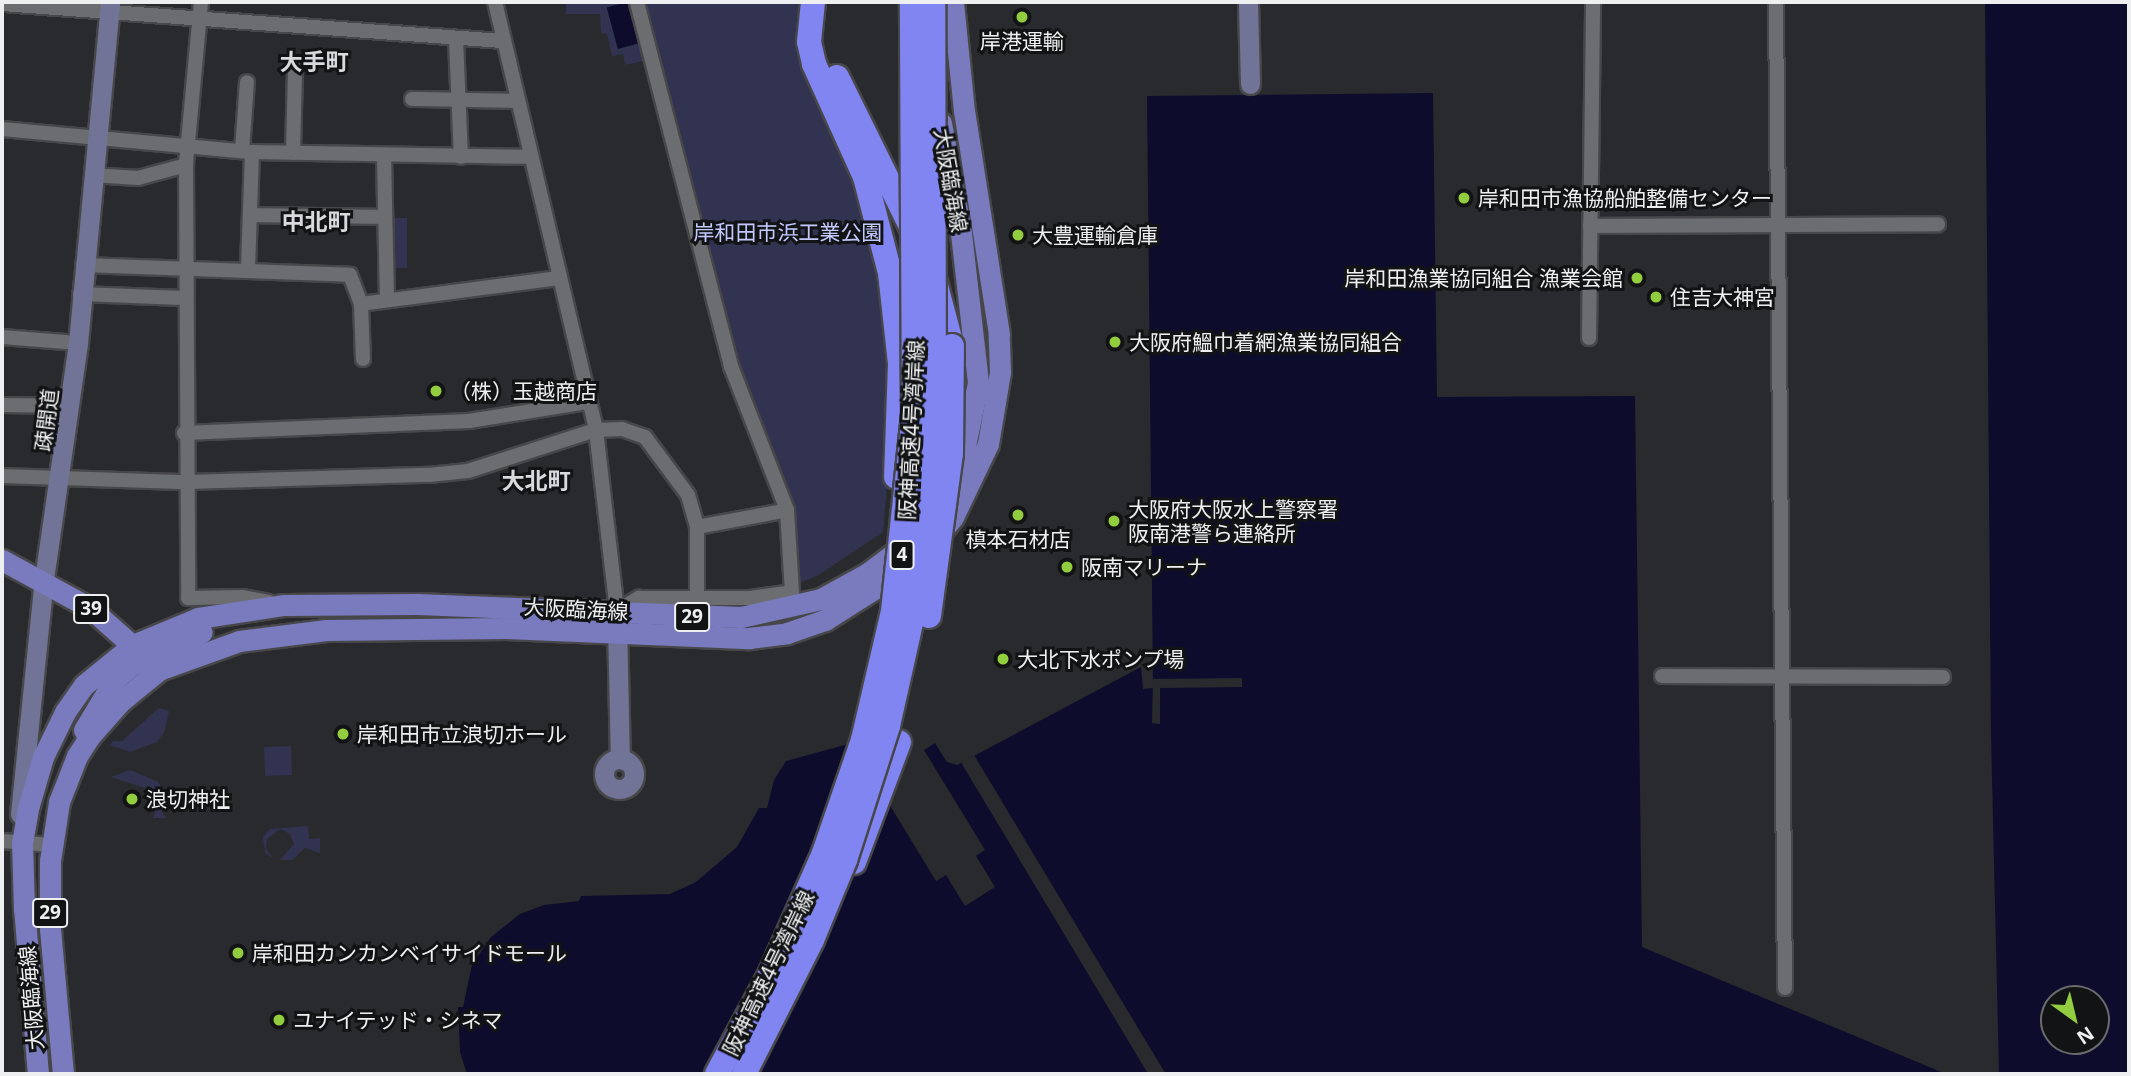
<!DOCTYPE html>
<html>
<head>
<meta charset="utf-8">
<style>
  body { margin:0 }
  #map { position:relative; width:2131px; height:1076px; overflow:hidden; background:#292a2d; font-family:"Noto Sans","Noto Sans JP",sans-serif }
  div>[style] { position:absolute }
  .green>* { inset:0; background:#313351; transform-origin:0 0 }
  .water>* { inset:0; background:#0d0c2d; transform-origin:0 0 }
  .pier>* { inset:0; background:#292a2d; transform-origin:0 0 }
  .roads { filter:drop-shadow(2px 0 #47474a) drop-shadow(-2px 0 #47474a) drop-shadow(0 2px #47474a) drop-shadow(0 -2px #47474a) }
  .street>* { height:14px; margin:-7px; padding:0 7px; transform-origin:7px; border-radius:7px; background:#6c6d70 }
  .secondary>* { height:19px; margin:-9.5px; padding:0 9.5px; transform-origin:9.5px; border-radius:9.5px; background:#727497 }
  .secondary>.ring { margin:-9.5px; padding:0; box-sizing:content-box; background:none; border:19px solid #727497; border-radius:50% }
  .primary>* { height:21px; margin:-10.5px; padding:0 10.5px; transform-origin:10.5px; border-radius:10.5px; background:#797bbe }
  .highway>* { height:24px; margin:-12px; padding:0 12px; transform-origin:12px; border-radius:12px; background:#8185f2 }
  .bridges { filter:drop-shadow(2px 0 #47474a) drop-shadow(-2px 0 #47474a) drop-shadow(0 2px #47474a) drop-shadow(0 -2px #47474a) }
  .highway-bridge>* { height:24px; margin:-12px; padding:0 12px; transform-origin:12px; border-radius:12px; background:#8185f2 }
  .dots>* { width:19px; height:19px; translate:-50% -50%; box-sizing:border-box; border:4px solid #121314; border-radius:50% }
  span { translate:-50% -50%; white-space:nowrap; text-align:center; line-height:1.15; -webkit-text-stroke:6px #121314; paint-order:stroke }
  .shield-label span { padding:2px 5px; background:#121314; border:2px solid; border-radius:5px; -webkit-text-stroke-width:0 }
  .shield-label { font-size:19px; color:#eeeff1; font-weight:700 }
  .poi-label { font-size:21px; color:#eeeff1 }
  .left { translate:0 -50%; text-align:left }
  .right { translate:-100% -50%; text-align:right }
  .street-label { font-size:21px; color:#eeeff1 }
  .park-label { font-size:21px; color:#c3c9ff }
  .neighbourhood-label { font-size:23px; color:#d9d9de; font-weight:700 }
  .frame { position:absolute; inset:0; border:4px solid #eeeff1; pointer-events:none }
  .north { position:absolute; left:2040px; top:985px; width:70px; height:70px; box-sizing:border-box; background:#121314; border:2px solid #6a6b6c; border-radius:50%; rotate:146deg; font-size:19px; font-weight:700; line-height:28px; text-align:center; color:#eeeff1 }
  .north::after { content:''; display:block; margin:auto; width:24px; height:32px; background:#91cd3f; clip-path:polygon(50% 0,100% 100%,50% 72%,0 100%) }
</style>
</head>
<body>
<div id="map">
  <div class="green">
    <i style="clip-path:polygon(566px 2px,632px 2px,647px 60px,625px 65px,623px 54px,612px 56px,607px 34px,601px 33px,600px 14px,566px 14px)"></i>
    <i style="clip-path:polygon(643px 2px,803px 2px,865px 202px,888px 323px,889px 463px,883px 532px,817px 576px,794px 585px,791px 509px,742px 382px)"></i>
    <i style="left:390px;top:218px;width:17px;height:50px"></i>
    <i style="clip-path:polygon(159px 708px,169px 711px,165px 731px,157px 742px,130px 752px,110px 745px,113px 741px,122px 741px)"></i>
    <i style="left:291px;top:746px;width:29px;height:27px;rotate:88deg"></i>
    <i style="clip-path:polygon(130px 770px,158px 782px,166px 795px,162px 812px,166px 818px,153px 818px,161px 793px,111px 777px)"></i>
    <i style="clip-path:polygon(308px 826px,309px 839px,320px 838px,320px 853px,305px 848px,292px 860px,280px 860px,294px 844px,290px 834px,280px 829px,267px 839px,266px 849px,274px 859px,265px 853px,263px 837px,270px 829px)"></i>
  </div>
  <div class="water">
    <i style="left:627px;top:2px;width:43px;height:21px;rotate:75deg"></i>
    <i style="clip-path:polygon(evenodd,1985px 2px,2129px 2px,2129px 1074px,1999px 1074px,1991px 735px,1985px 2px,2054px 999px,2096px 999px,2096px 1041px,2054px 1041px,2054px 999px)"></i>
    <i style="clip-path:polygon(1433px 93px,1437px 397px,1635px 396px,1642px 947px,1946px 1074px,467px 1074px,460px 1052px,458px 1007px,463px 1007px,472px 965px,491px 937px,520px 914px,544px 905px,579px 901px,581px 896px,670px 894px,696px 882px,737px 847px,759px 808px,767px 808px,774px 780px,786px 761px,852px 743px,936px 881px,946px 875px,965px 906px,995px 887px,976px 856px,985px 850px,924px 750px,935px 743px,947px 762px,957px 765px,1141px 667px,1143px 689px,1153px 688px,1147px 96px)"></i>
  </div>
  <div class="pier">
    <i style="clip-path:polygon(1242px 678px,1242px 687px,1160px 688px,1160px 724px,1152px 723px,1153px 679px)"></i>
    <i style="left:974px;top:755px;width:374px;height:15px;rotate:59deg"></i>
  </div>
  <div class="roads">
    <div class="street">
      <i style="left:201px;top:2px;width:164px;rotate:95.3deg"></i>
      <i style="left:186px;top:165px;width:433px;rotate:89.7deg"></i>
      <i style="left:188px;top:598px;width:55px;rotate:-1deg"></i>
      <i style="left:243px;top:597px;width:26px;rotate:11deg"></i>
      <i style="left:495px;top:2px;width:440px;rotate:76.7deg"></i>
      <i style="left:596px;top:430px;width:182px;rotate:83.4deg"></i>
      <i style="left:617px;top:611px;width:26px;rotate:-31deg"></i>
      <i style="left:639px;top:598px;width:111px"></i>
      <i style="left:750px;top:598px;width:42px;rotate:-8.1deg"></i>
      <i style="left:792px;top:592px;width:82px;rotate:-93.5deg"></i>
      <i style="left:787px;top:510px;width:155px;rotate:-111.3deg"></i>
      <i style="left:731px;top:366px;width:376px;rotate:-104.5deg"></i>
      <i style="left:1776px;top:2px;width:986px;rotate:89.48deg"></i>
      <i style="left:2px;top:4px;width:501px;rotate:4.23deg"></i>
      <i style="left:456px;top:39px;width:118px;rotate:87.6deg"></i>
      <i style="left:412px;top:99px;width:103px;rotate:1.1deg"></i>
      <i style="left:2px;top:129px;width:251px;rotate:5.3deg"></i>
      <i style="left:252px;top:152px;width:277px;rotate:1deg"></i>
      <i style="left:242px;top:151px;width:69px;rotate:-85.9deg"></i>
      <i style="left:293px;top:153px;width:84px;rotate:-88.6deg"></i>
      <i style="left:384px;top:156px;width:141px;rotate:88.8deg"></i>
      <i style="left:92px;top:175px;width:46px;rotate:3.7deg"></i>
      <i style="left:138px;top:178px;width:50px;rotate:-15.2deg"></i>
      <i style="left:250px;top:215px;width:135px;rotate:0.8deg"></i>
      <i style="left:1590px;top:226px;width:348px;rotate:-0.3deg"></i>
      <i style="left:83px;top:265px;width:267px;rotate:2.1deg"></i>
      <i style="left:350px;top:275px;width:31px;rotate:69deg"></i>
      <i style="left:361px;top:304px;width:55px;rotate:87.9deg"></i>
      <i style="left:248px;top:268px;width:116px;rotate:-88deg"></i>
      <i style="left:80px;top:294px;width:103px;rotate:2.2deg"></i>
      <i style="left:361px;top:304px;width:200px;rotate:-7.5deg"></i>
      <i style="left:2px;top:337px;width:76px;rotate:4.5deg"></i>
      <i style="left:1589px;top:338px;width:336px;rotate:-89.3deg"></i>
      <i style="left:2px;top:405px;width:68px;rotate:0.8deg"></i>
      <i style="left:184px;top:433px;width:285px;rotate:-2.4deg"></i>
      <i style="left:469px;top:421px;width:121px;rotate:-9.1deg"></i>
      <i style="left:2px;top:476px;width:185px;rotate:1.9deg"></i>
      <i style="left:187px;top:482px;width:242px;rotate:-1.7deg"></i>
      <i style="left:429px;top:475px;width:39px;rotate:-6deg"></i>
      <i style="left:468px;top:471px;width:134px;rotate:-17.8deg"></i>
      <i style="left:596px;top:430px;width:26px;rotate:-2deg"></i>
      <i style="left:622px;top:429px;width:24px;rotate:19deg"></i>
      <i style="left:645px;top:437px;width:72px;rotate:53.4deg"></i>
      <i style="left:688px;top:495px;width:33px;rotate:74deg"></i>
      <i style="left:697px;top:527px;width:71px;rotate:90deg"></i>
      <i style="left:697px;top:527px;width:87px;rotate:-10.5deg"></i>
      <i style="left:1662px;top:676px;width:281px;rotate:0.2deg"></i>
      <i style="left:2px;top:841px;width:49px;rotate:4.7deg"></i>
    </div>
    <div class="secondary">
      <i style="left:1248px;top:2px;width:82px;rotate:88.6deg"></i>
      <i style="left:617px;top:620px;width:139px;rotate:88.8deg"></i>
      <i class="ring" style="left:604px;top:759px;width:11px;height:11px"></i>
      <i style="left:20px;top:814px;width:236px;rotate:-84.2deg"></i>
      <i style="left:44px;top:579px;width:238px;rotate:-81.8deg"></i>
      <i style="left:78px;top:343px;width:342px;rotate:-84.6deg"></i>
    </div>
    <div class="primary">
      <i style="left:941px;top:123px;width:112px;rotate:79.7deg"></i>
      <i style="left:961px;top:233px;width:151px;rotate:83.5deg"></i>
      <i style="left:978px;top:383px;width:64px;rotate:101.7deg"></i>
      <i style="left:965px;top:446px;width:33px;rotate:113deg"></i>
      <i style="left:938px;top:535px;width:23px;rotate:-50deg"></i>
      <i style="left:953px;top:517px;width:81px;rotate:-64.4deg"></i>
      <i style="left:988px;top:444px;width:73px;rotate:-80.5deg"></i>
      <i style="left:1000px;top:372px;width:38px;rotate:-92deg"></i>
      <i style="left:999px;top:334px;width:226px;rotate:-98.9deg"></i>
      <i style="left:964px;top:111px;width:110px;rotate:-95.8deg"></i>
      <i style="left:2px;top:560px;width:100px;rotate:28.6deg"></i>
      <i style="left:90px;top:608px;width:71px;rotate:41.6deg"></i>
      <i style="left:84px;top:730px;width:58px;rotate:-59deg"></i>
      <i style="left:114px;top:680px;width:23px;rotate:-40deg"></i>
      <i style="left:132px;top:665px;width:77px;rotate:-25.2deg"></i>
      <i style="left:38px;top:1074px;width:166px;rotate:-94.8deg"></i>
      <i style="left:24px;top:909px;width:66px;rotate:-91.7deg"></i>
      <i style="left:22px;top:843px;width:39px;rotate:-80deg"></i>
      <i style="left:29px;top:805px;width:50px;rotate:-73.7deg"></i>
      <i style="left:43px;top:757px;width:50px;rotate:-63.9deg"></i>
      <i style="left:65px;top:712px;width:33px;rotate:-55deg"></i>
      <i style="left:84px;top:685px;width:63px;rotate:-39.2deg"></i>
      <i style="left:133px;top:645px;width:70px;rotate:-22.6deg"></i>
      <i style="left:198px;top:618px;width:87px;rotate:-8.6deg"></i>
      <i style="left:284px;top:605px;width:133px;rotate:-0.4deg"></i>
      <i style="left:417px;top:604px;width:324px;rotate:2.3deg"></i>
      <i style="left:741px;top:617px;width:82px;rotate:-12.7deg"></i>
      <i style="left:821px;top:599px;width:54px;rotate:-29deg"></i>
      <i style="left:868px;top:573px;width:50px;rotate:-36.9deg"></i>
      <i style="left:63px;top:1074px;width:146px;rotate:-95.1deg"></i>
      <i style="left:50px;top:929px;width:68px;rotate:-90deg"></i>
      <i style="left:50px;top:861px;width:60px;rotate:-81.3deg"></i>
      <i style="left:59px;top:802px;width:49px;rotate:-68.6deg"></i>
      <i style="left:77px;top:756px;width:24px;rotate:-57deg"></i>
      <i style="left:90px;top:736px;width:45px;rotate:-48.6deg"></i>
      <i style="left:120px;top:702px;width:50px;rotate:-39.4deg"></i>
      <i style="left:159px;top:670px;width:85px;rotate:-19.9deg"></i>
      <i style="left:239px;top:641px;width:88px;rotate:-7.2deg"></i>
      <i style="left:326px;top:630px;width:180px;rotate:-0.6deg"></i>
      <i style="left:506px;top:628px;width:243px;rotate:2.4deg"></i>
      <i style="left:749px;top:638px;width:38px;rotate:-7deg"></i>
      <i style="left:787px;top:633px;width:40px;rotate:-18.9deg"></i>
      <i style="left:825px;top:620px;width:97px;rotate:-32.4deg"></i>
    </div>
    <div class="highway">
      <i style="left:813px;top:2px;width:40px;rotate:95.7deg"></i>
      <i style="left:809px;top:42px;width:23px;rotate:77deg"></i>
      <i style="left:814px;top:64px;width:124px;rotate:65.7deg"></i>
      <i style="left:865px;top:177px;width:99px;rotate:75.4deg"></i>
      <i style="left:890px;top:273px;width:92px;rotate:83.7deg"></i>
      <i style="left:900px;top:364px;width:113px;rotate:92deg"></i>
      <i style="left:837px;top:77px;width:176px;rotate:63.7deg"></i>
      <i style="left:935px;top:282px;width:66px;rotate:75.1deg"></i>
      <i style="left:854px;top:862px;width:128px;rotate:-69.4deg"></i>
    </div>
  </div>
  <div class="bridges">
    <div class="highway-bridge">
      <i style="left:929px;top:616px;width:163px;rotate:-82.3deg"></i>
      <i style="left:951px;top:454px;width:108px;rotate:-89.5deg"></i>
      <i style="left:717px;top:1074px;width:112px;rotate:-61.8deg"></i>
      <i style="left:770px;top:975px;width:133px;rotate:-66.1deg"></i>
      <i style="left:824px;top:853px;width:120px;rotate:-71deg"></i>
      <i style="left:863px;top:740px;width:132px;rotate:-76.9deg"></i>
      <i style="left:893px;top:611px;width:196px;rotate:-83.9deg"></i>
      <i style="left:914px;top:416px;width:414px;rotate:-90.3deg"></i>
      <i style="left:744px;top:1074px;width:150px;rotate:-63.1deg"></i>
      <i style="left:812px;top:940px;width:87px;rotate:-67.6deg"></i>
      <i style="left:845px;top:860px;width:141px;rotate:-72.2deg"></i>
      <i style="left:888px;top:726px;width:119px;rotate:-77.4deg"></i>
      <i style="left:914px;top:610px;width:192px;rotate:-84deg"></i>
      <i style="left:934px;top:419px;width:417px;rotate:-90.1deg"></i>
    </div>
  </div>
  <div class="dots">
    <i style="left:1022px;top:17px;background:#91cd3f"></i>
    <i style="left:1464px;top:198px;background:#91cd3f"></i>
    <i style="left:1018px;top:235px;background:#91cd3f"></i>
    <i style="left:1637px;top:278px;background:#91cd3f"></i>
    <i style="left:1656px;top:297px;background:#91cd3f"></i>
    <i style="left:1115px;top:342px;background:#91cd3f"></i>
    <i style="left:436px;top:391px;background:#91cd3f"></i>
    <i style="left:1018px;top:515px;background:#91cd3f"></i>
    <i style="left:1114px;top:521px;background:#91cd3f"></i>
    <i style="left:1067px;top:567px;background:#91cd3f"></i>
    <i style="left:1003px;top:659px;background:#91cd3f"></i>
    <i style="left:343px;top:734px;background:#91cd3f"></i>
    <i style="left:132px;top:799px;background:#91cd3f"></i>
    <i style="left:238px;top:953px;background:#91cd3f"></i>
    <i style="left:279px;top:1020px;background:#91cd3f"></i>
  </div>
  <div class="shield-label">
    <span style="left:902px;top:555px">4</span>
    <span style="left:91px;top:609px">39</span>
    <span style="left:692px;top:617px">29</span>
    <span style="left:50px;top:913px">29</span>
  </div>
  <div class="poi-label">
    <span style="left:1022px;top:41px">岸港運輸</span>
    <span class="left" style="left:1478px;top:198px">岸和田市漁協船舶整備センター</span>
    <span class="left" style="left:1032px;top:235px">大豊運輸倉庫</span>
    <span class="right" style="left:1623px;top:278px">岸和田漁業協同組合 漁業会館</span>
    <span class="left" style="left:1670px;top:297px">住吉大神宮</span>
    <span class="left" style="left:1129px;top:342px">大阪府鰮巾着網漁業協同組合</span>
    <span class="left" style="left:450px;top:391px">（株）玉越商店</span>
    <span class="left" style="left:1128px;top:521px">大阪府大阪水上警察署<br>阪南港警ら連絡所</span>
    <span style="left:1018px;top:539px">槙本石材店</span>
    <span class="left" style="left:1081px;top:567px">阪南マリーナ</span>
    <span class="left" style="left:1017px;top:659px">大北下水ポンプ場</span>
    <span class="left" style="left:357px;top:734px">岸和田市立浪切ホール</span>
    <span class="left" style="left:146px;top:799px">浪切神社</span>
    <span class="left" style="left:252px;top:953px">岸和田カンカンベイサイドモール</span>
    <span class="left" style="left:293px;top:1020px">ユナイテッド・シネマ</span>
  </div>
  <div class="street-label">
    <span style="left:951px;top:180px;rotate:80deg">大阪臨海線</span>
    <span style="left:46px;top:420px;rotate:-83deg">疎開道</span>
    <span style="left:911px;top:430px;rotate:-87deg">阪神高速4号湾岸線</span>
    <span style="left:576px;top:609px;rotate:3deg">大阪臨海線</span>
    <span style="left:768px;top:973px;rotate:-64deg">阪神高速4号湾岸線</span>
    <span style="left:31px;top:998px;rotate:-95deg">大阪臨海線</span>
  </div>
  <div class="park-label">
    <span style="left:788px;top:232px">岸和田市浜工業公園</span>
  </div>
  <div class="neighbourhood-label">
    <span style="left:314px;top:61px">大手町</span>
    <span style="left:316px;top:221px">中北町</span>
    <span style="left:536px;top:480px">大北町</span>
  </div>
  <div class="frame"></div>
  <div class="north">N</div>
</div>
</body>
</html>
